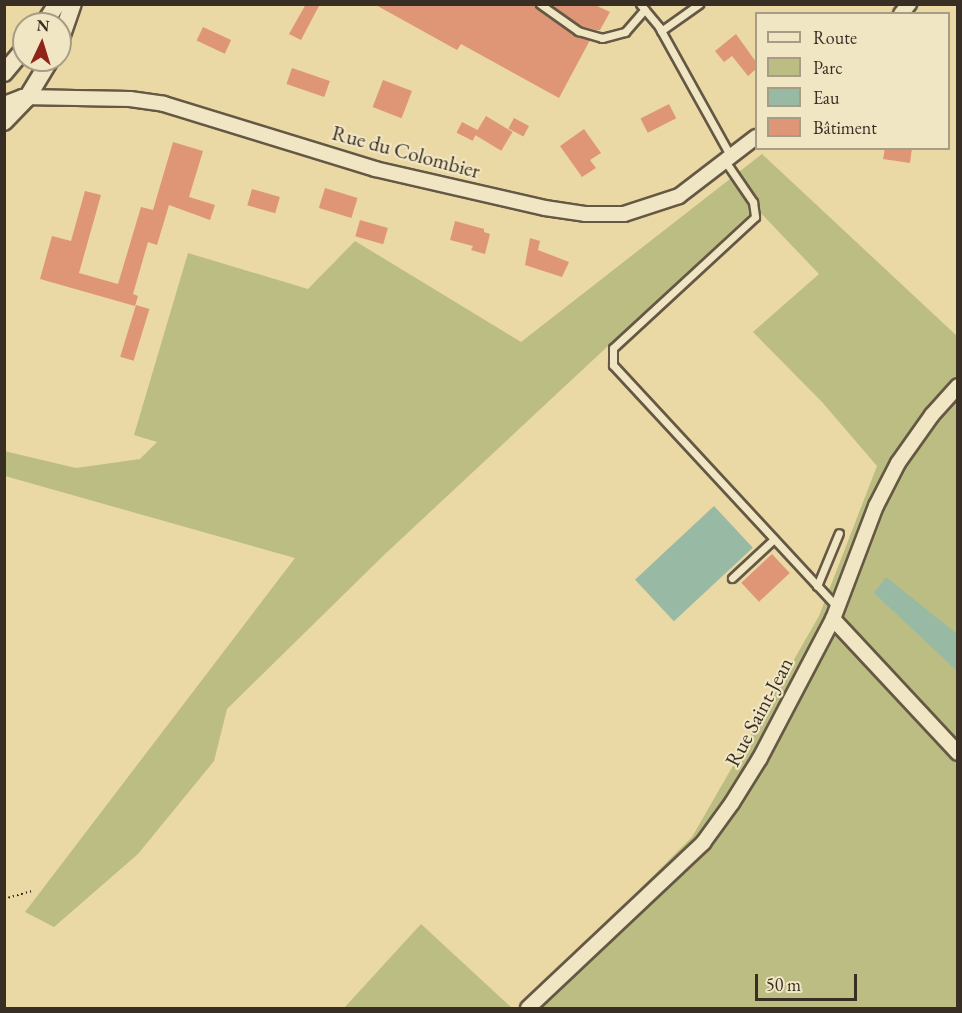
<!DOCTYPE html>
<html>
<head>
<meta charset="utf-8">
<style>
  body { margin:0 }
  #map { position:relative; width:962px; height:1013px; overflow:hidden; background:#ead8a5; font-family:"EB Garamond",serif }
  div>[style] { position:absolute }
  .green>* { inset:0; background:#bcbd82 }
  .water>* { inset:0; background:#98baa5; transform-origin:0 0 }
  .building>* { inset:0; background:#de9677; transform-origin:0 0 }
  .path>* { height:2px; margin-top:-1px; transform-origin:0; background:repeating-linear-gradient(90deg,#392e24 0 1.5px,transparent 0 4.5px) }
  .roads { filter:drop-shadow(2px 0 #655844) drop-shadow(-2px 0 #655844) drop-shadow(0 2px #655844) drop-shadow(0 -2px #655844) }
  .service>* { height:7px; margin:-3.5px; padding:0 3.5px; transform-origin:3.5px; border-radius:3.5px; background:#f1e6c4 }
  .minor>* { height:14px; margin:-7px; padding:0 7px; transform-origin:7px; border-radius:7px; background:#f1e6c4 }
  .tertiary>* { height:16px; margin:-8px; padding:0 8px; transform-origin:8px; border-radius:8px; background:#f1e6c4 }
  span { translate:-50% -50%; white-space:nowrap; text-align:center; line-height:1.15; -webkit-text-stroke:4.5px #f1e6c4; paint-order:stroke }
  .street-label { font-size:21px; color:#392e24 }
  .frame { position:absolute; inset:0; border:6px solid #392e24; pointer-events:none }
  .legend { position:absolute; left:755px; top:12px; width:195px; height:138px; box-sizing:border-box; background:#f1e6c4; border:2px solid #a79c84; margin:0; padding:8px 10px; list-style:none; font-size:18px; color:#392e24 }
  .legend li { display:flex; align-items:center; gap:12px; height:30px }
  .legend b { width:30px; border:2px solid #a79c84 }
  .north { position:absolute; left:12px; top:12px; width:60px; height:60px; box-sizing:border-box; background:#f1e6c4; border:2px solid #a79c84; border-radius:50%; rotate:4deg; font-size:16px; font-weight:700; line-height:24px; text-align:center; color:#392e24 }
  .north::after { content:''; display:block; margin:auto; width:21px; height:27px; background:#8f2418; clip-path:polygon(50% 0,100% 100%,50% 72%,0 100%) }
  .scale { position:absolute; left:755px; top:974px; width:102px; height:27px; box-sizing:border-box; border:3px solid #392e24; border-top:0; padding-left:8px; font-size:18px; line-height:21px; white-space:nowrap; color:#392e24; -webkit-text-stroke:4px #f1e6c4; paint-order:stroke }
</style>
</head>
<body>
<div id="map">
  <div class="green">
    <i style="clip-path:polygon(762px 154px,957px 336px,957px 1008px,521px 1008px,692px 837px,819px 616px,877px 466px,822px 402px,753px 332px,819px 274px,756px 208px,384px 555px,227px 709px,214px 761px,138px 854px,54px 927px,25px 912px,295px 558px,5px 476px,4px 451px,76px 468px,140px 459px,157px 442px,134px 435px,188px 253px,308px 289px,355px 241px,521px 342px)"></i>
    <i style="clip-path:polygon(421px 924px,512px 1008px,344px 1008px)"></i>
  </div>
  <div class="water">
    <i style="left:714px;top:506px;width:57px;height:108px;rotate:47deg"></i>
    <i style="clip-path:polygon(886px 577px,957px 634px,957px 671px,874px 593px)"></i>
  </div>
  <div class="building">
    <i style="clip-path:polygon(306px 4px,320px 4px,301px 40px,289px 34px)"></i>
    <i style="clip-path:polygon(374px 4px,534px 4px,575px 36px,590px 40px,559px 98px,461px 44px,457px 50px)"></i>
    <i style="clip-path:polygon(550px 4px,595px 5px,610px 12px,600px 30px,596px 30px,580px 26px)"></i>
    <i style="left:203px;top:27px;width:31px;height:15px;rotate:25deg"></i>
    <i style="clip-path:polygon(736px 34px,756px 62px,756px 69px,748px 76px,732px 56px,724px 62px,715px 51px)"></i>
    <i style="left:292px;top:68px;width:40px;height:17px;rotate:19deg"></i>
    <i style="left:383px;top:80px;width:31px;height:29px;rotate:21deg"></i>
    <i style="left:669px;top:104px;width:16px;height:32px;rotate:63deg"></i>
    <i style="left:486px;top:116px;width:31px;height:22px;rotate:31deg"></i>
    <i style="left:514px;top:118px;width:17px;height:12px;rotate:28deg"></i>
    <i style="left:462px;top:122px;width:18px;height:12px;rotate:27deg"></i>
    <i style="clip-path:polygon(584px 129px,601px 153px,590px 160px,596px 168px,582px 177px,560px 146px)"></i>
    <i style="clip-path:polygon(173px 142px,203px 151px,189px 197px,215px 205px,210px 220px,169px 205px,157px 245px,148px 242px,133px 294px,138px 296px,135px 306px,40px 279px,52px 236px,71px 241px,85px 191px,101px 195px,79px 273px,118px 284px,141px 207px,153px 210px)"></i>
    <i style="clip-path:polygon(885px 148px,912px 148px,910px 163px,883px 159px)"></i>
    <i style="left:325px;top:188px;width:34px;height:21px;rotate:17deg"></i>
    <i style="left:252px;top:189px;width:29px;height:17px;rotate:16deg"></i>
    <i style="left:360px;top:220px;width:29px;height:17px;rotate:16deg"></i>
    <i style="clip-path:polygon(455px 221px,484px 229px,484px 232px,490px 234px,485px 254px,471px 250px,473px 246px,450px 240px)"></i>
    <i style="clip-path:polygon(530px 238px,540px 241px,538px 250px,569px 262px,562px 277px,525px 265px)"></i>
    <i style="left:136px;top:305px;width:14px;height:54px;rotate:17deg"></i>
    <i style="left:772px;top:554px;width:26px;height:42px;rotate:47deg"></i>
  </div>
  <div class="path">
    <i style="left:4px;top:899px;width:29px;rotate:-16deg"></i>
  </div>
  <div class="roads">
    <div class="service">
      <i style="left:540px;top:4px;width:47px;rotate:35.4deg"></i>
      <i style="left:578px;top:31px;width:25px;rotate:16deg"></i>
      <i style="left:602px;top:38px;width:24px;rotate:-15deg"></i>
      <i style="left:625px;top:32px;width:30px;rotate:-49deg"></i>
      <i style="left:640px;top:4px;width:30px;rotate:50deg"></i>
      <i style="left:659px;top:27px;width:149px;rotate:61deg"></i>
      <i style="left:661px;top:31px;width:47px;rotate:-35.4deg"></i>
      <i style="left:725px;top:161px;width:50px;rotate:55.7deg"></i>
      <i style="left:753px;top:202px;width:15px;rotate:82deg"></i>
      <i style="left:755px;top:217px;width:193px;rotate:137.3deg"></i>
      <i style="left:613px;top:348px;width:17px;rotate:90deg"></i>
      <i style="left:613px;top:365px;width:330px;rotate:47.2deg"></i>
      <i style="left:732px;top:578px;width:57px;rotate:-42.9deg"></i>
      <i style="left:817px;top:586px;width:57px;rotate:-67.5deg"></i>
    </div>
    <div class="minor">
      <i style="left:901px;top:14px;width:13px;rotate:-51deg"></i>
      <i style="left:4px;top:104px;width:19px;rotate:-21deg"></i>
      <i style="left:22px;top:97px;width:108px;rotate:1.1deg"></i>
      <i style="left:130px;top:99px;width:34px;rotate:8deg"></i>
      <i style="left:164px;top:104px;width:221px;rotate:17.1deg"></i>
      <i style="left:375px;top:169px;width:174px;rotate:12.9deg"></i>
      <i style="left:545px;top:208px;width:40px;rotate:8.5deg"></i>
      <i style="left:585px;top:214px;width:39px"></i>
      <i style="left:624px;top:214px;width:58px;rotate:-18.1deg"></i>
      <i style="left:679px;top:196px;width:97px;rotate:-37.5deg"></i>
      <i style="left:833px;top:619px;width:183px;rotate:47deg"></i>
      <i style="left:528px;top:1008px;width:241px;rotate:-43.3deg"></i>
      <i style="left:703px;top:843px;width:49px;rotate:-54.1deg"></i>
      <i style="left:732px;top:803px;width:53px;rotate:-58.1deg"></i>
      <i style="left:760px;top:758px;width:157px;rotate:-62.3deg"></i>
      <i style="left:833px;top:619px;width:121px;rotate:-69.2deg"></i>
      <i style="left:876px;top:506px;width:48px;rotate:-62.9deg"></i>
      <i style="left:898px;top:463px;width:59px;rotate:-54.7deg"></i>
      <i style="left:932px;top:415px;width:39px;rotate:-48deg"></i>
    </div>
    <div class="tertiary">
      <i style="left:44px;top:24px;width:24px;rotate:-57deg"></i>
      <i style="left:60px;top:41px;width:39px;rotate:-71deg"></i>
      <i style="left:4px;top:73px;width:31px;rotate:-50deg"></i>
      <i style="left:4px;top:122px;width:33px;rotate:-46deg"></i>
      <i style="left:27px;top:98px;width:44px;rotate:-58.8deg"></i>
    </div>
  </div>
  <div class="street-label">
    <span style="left:406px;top:152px;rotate:15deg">Rue du Colombier</span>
    <span style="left:759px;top:712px;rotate:-62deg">Rue Saint-Jean</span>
  </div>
  <div class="frame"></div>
  <ul class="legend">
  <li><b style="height:8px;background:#f1e6c4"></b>Route</li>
  <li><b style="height:16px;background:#bcbd82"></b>Parc</li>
  <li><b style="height:16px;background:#98baa5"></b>Eau</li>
  <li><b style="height:16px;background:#de9677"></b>Bâtiment</li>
  </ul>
  <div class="north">N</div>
  <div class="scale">50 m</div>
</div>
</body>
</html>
